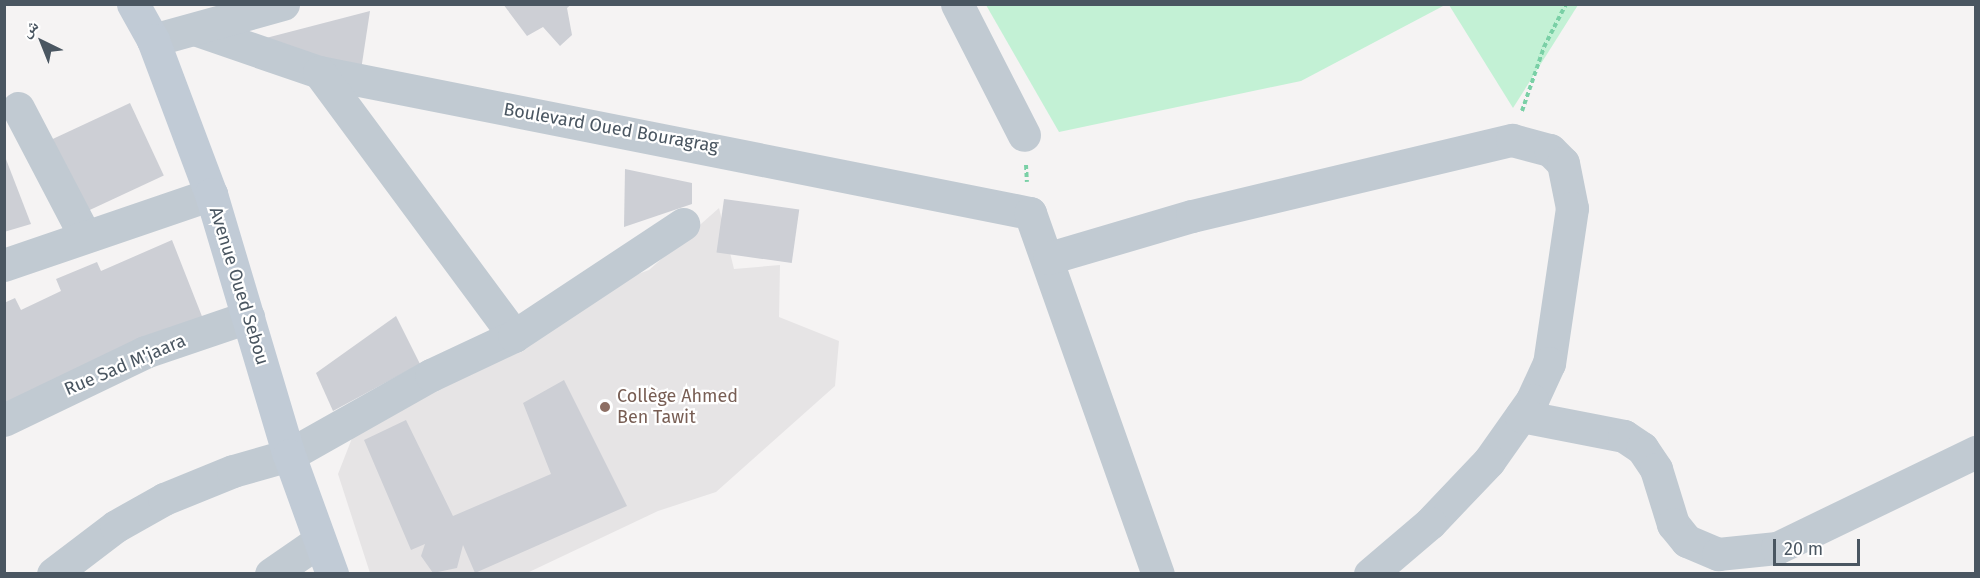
<!DOCTYPE html>
<html>
<head>
<meta charset="utf-8">
<style>
  body { margin:0 }
  #map { position:relative; width:1980px; height:578px; overflow:hidden; background:#f5f3f3; font-family:"Fira Sans","Noto Naskh Arabic",sans-serif }
  div>[style] { position:absolute }
  .education>* { inset:0; background:#e6e4e5 }
  .green>* { inset:0; background:#c3f1d5 }
  .building>* { inset:0; background:#cdcfd5; transform-origin:0 0 }
  .path>* { height:4px; margin-top:-2px; transform-origin:0; background:repeating-linear-gradient(90deg,#7ad0a6 0 4.5px,transparent 0 7.5px) }
  .street>* { height:33px; margin:-16.5px; padding:0 16.5px; transform-origin:16.5px; border-radius:16.5px; background:#c1cad2 }
  .secondary>* { height:33px; margin:-16.5px; padding:0 16.5px; transform-origin:16.5px; border-radius:16.5px; background:#c1cbd6 }
  .dots>* { width:16px; height:16px; translate:-50% -50%; box-sizing:border-box; border:3px solid #fff; border-radius:50% }
  span { translate:-50% -50%; white-space:nowrap; text-align:center; line-height:1.15; -webkit-text-stroke:4.5px #fff; paint-order:stroke }
  .street-label { font-size:18px; color:#4a5661 }
  .education-label { font-size:18px; color:#785e54 }
  .left { translate:0 -50%; text-align:left }
  .frame { position:absolute; inset:0; border:6px solid #4a5661; pointer-events:none }
  .north { position:absolute; left:12px; top:12px; width:60px; height:60px; -webkit-text-stroke:4px #fff; paint-order:stroke; rotate:317deg; font-size:16px; font-weight:700; line-height:24px; text-align:center; color:#4a5661 }
  .north::after { content:''; display:block; margin:auto; width:21px; height:27px; background:#4a5661; clip-path:polygon(50% 0,100% 100%,50% 72%,0 100%) }
  .scale { position:absolute; left:1773px; top:539px; width:87px; height:27px; box-sizing:border-box; border:3px solid #4a5661; border-top:0; padding-left:8px; font-size:18px; line-height:21px; white-space:nowrap; color:#4a5661; -webkit-text-stroke:4px #fff; paint-order:stroke }
</style>
</head>
<body>
<div id="map">
  <div class="education">
    <i style="clip-path:polygon(719px 208px,734px 269px,780px 265px,779px 317px,839px 341px,835px 386px,716px 492px,658px 511px,527px 573px,370px 573px,338px 474px,356px 428px,581px 295px,649px 270px)"></i>
  </div>
  <div class="green">
    <i style="clip-path:polygon(986px 5px,1445px 5px,1301px 81px,1059px 132px)"></i>
    <i style="clip-path:polygon(1449px 5px,1578px 5px,1513px 108px)"></i>
  </div>
  <div class="building">
    <i style="clip-path:polygon(503px 4px,572px 4px,567px 8px,572px 35px,560px 46px,543px 27px,527px 36px)"></i>
    <i style="clip-path:polygon(370px 11px,361px 70px,266px 38px)"></i>
    <i style="left:130px;top:103px;width:80px;height:90px;rotate:65deg"></i>
    <i style="clip-path:polygon(4px 154px,31px 224px,4px 232px)"></i>
    <i style="clip-path:polygon(625px 169px,692px 183px,692px 204px,624px 227px)"></i>
    <i style="left:724px;top:199px;width:76px;height:54px;rotate:8deg"></i>
    <i style="clip-path:polygon(172px 240px,205px 324px,4px 411px,4px 303px,15px 298px,21px 310px,61px 291px,56px 279px,97px 262px,101px 271px)"></i>
    <i style="clip-path:polygon(396px 316px,420px 364px,333px 411px,316px 373px)"></i>
    <i style="clip-path:polygon(564px 380px,627px 506px,475px 573px,463px 545px,457px 568px,433px 573px,421px 556px,425px 544px,411px 550px,364px 440px,406px 420px,453px 516px,551px 474px,523px 403px)"></i>
  </div>
  <div class="path">
    <i style="left:1522px;top:111px;width:68px;rotate:-71deg"></i>
    <i style="left:1544px;top:47px;width:48px;rotate:-62.9deg"></i>
    <i style="left:1026px;top:165px;width:17px;rotate:87deg"></i>
  </div>
  <div class="street">
    <i style="left:957px;top:4px;width:147px;rotate:62.9deg"></i>
    <i style="left:197px;top:30px;width:129px;rotate:19deg"></i>
    <i style="left:319px;top:72px;width:725px;rotate:11.22deg"></i>
    <i style="left:1030px;top:213px;width:383px;rotate:70.5deg"></i>
    <i style="left:153px;top:40px;width:135px;rotate:-15.5deg"></i>
    <i style="left:319px;top:72px;width:328px;rotate:53.5deg"></i>
    <i style="left:18px;top:108px;width:144px;rotate:62.4deg"></i>
    <i style="left:1049px;top:258px;width:149px;rotate:-16.4deg"></i>
    <i style="left:1192px;top:216px;width:329px;rotate:-13.4deg"></i>
    <i style="left:1512px;top:140px;width:39px;rotate:15deg"></i>
    <i style="left:1550px;top:150px;width:18px;rotate:45deg"></i>
    <i style="left:1563px;top:163px;width:46px;rotate:78.7deg"></i>
    <i style="left:1572px;top:208px;width:157px;rotate:98.4deg"></i>
    <i style="left:1549px;top:363px;width:41px;rotate:114.7deg"></i>
    <i style="left:1532px;top:400px;width:75px;rotate:125.2deg"></i>
    <i style="left:1489px;top:461px;width:86px;rotate:133.6deg"></i>
    <i style="left:1430px;top:523px;width:79px;rotate:139.6deg"></i>
    <i style="left:4px;top:265px;width:219px;rotate:-18.9deg"></i>
    <i style="left:1521px;top:416px;width:105px;rotate:11deg"></i>
    <i style="left:1624px;top:436px;width:22px;rotate:34deg"></i>
    <i style="left:1642px;top:448px;width:25px;rotate:56deg"></i>
    <i style="left:1656px;top:469px;width:58px;rotate:72.8deg"></i>
    <i style="left:1673px;top:524px;width:22px;rotate:51deg"></i>
    <i style="left:1687px;top:541px;width:34px;rotate:23deg"></i>
    <i style="left:1718px;top:554px;width:59px;rotate:-5.8deg"></i>
    <i style="left:1777px;top:548px;width:221px;rotate:-25.8deg"></i>
    <i style="left:4px;top:420px;width:157px;rotate:-25.7deg"></i>
    <i style="left:145px;top:352px;width:109px;rotate:-18.8deg"></i>
    <i style="left:53px;top:574px;width:79px;rotate:-37.3deg"></i>
    <i style="left:116px;top:526px;width:55px;rotate:-29.4deg"></i>
    <i style="left:164px;top:499px;width:74px;rotate:-22.1deg"></i>
    <i style="left:233px;top:471px;width:58px;rotate:-15.9deg"></i>
    <i style="left:289px;top:455px;width:163px;rotate:-29.4deg"></i>
    <i style="left:431px;top:375px;width:92px;rotate:-25.2deg"></i>
    <i style="left:514px;top:336px;width:203px;rotate:-33.5deg"></i>
    <i style="left:271px;top:574px;width:58px;rotate:-34.5deg"></i>
  </div>
  <div class="secondary">
    <i style="left:133px;top:4px;width:41px;rotate:60.9deg"></i>
    <i style="left:153px;top:40px;width:165px;rotate:69.4deg"></i>
    <i style="left:211px;top:194px;width:272px;rotate:73.4deg"></i>
    <i style="left:289px;top:455px;width:127px;rotate:70.1deg"></i>
  </div>
  <div class="dots">
    <i style="left:605px;top:407px;background:#8d6e63"></i>
  </div>
  <div class="street-label">
    <span style="left:611px;top:128px;rotate:10deg">Boulevard Oued Bouragrag</span>
    <span style="left:239px;top:286px;rotate:73deg">Avenue Oued Sebou</span>
    <span style="left:125px;top:365px;rotate:-23deg">Rue Sad M'jaara</span>
  </div>
  <div class="education-label">
    <span class="left" style="left:617px;top:407px">Collège Ahmed<br>Ben Tawit</span>
  </div>
  <div class="frame"></div>
  <div class="north">ش</div>
  <div class="scale">20 m</div>
</div>
</body>
</html>
